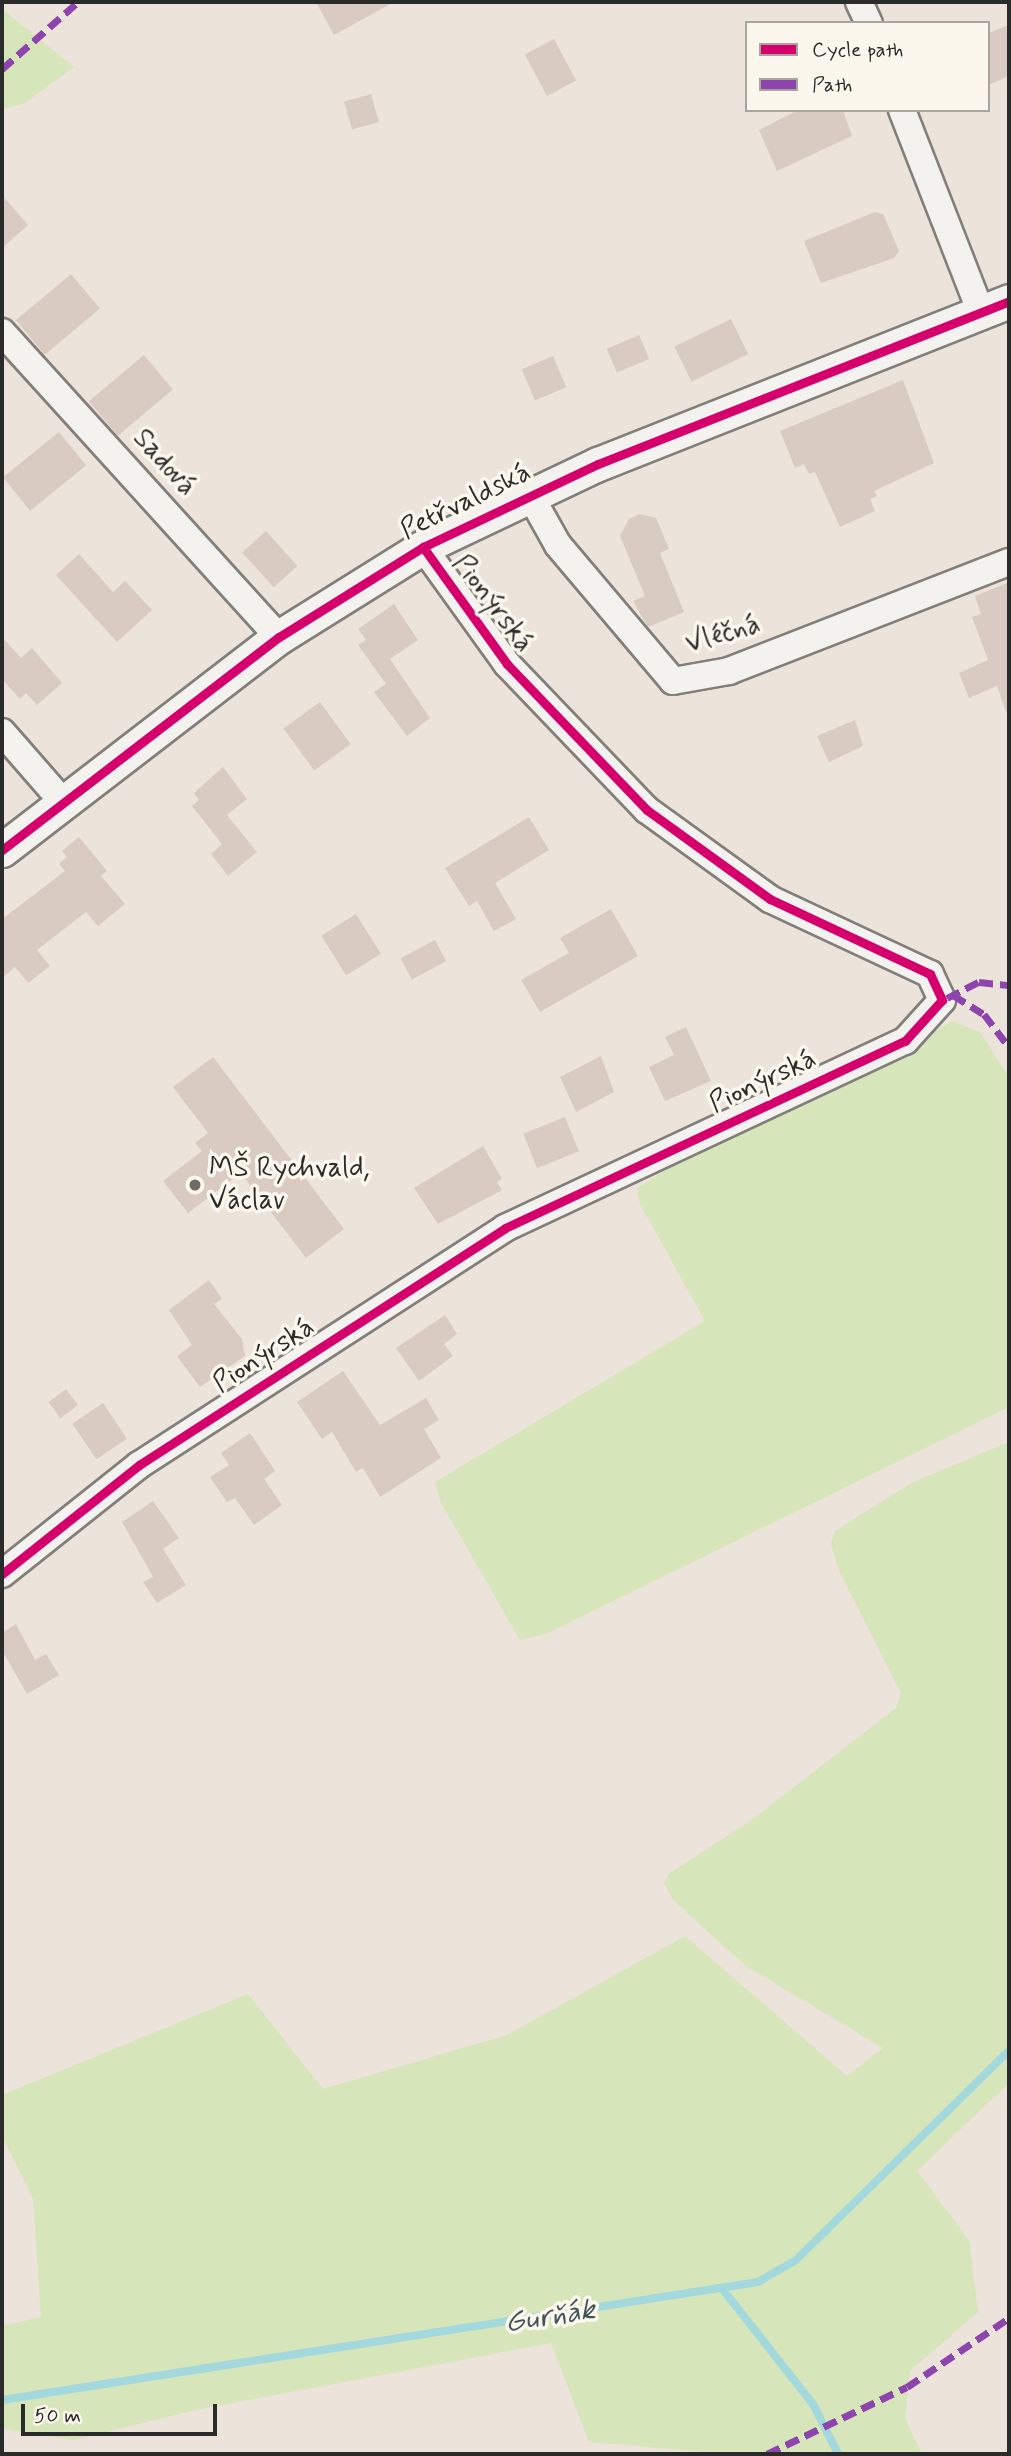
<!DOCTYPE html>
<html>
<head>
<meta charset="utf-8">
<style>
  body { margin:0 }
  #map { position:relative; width:1011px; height:2456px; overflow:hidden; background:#ece3da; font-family:Mynerve,sans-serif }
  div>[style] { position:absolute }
  .green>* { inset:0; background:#d7e5ba }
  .stream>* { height:8px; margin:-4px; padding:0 4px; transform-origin:4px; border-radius:4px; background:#a3d8dd }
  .building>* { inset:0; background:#d9cbc2; transform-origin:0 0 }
  .roads { filter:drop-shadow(2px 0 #827e7a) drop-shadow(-2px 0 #827e7a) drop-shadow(0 2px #827e7a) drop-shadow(0 -2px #827e7a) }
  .minor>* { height:26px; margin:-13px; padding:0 13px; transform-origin:13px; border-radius:13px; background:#f4f2ee }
  .tertiary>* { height:33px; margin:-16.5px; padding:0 16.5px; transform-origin:16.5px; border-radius:16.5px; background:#f4f2ee }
  .quiet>* { height:7px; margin-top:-3.5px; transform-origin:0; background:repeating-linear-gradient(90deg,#8e44ad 0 14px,transparent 0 21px) }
  .cycleway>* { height:9px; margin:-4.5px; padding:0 4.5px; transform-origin:4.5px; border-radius:4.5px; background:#d6006c }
  .dots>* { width:19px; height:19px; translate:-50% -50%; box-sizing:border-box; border:4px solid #fbf7ec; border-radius:50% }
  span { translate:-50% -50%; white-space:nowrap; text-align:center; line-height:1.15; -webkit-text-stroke:7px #fbf7ec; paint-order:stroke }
  .street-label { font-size:28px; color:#2b2b2b }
  .poi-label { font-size:28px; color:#2b2b2b }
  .left { translate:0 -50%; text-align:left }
  .water-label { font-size:30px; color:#415558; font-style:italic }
  .frame { position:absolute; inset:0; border:4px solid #2b2b2b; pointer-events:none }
  .legend { position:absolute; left:745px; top:21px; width:245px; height:91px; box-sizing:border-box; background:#fbf7ec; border:2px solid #a8a59f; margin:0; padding:9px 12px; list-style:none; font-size:21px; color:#2b2b2b }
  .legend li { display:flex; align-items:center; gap:14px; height:35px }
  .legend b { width:35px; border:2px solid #a8a59f }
  .scale { position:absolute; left:21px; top:2404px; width:196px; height:32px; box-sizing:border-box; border:4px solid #2b2b2b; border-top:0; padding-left:9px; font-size:21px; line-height:24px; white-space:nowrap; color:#2b2b2b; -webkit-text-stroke:5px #fbf7ec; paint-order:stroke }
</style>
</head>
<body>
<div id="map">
  <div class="green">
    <i style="clip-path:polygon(2px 9px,74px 67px,25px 103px,2px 109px)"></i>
    <i style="clip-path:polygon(952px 1021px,980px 1032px,1009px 1077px,1009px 1407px,548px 1633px,520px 1640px,441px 1503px,435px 1482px,705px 1321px,640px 1204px,637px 1188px,736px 1127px,910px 1047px)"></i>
    <i style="clip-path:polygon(1009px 1442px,1009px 2083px,917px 2171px,969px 2240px,978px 2312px,910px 2371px,905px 2419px,922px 2454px,727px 2454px,589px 2442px,551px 2343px,195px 2410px,74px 2440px,2px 2429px,2px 2326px,41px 2317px,33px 2199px,2px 2136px,2px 2095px,248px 1994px,323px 2089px,507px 2035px,685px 1936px,847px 2076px,883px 2048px,746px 1966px,673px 1900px,664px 1883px,668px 1874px,749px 1822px,896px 1708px,901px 1693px,839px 1571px,831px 1544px,835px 1531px,911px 1483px)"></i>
  </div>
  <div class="stream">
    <i style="left:724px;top:2291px;width:144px;rotate:51.8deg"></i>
    <i style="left:813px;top:2404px;width:56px;rotate:63.4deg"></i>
    <i style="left:2px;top:2400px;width:765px;rotate:-8.87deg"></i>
    <i style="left:758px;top:2282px;width:44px;rotate:-30.1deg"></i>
    <i style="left:796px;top:2260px;width:298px;rotate:-44.5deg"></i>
  </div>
  <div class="building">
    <i style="clip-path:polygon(316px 2px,394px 2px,334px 35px)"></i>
    <i style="clip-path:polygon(1009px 25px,1009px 76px,988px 85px,988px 33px)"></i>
    <i style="left:554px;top:39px;width:47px;height:33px;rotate:62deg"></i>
    <i style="left:371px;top:94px;width:29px;height:28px;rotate:74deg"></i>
    <i style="clip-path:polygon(798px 110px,843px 110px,852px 136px,777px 171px,759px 130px)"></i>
    <i style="clip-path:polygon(2px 195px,28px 225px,2px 248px)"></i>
    <i style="clip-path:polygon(875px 212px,883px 214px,899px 251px,894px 258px,821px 283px,804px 241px)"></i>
    <i style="left:71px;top:274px;width:45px;height:72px;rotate:50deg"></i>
    <i style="left:731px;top:319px;width:39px;height:63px;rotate:64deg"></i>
    <i style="left:639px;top:335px;width:26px;height:35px;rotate:67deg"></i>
    <i style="left:144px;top:355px;width:45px;height:72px;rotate:50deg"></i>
    <i style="left:553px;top:356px;width:34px;height:34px;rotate:67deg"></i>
    <i style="clip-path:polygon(903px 380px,934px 463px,874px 491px,877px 496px,870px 499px,875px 511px,840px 527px,815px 472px,809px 474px,804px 464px,795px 468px,780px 431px)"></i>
    <i style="left:59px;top:432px;width:43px;height:72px;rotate:51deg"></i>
    <i style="clip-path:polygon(640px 514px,656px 518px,669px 549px,660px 553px,684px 612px,648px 627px,633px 601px,645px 596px,620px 536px,629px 519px)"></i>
    <i style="left:266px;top:531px;width:47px;height:32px;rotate:48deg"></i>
    <i style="clip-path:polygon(79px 554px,113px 592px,125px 581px,152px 610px,117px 642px,56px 575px)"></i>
    <i style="clip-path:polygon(1009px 582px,1009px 712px,1006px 712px,997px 686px,969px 698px,959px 673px,988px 660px,972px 617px,981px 614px,975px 596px)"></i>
    <i style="clip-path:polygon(394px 604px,418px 640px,390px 659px,430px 718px,407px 736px,374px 692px,386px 684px,358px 645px,366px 640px,358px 629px)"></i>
    <i style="clip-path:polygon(2px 637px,21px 658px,32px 648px,62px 683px,37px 705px,26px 693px,20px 699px,2px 679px)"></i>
    <i style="left:320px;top:702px;width:52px;height:45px;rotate:54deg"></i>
    <i style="clip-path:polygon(855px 720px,863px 746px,829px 762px,817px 736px)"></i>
    <i style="clip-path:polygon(223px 767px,247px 799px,227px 815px,257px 852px,228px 876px,211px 854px,222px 844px,192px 806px,199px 800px,194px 793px)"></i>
    <i style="clip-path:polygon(529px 817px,549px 850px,495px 883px,516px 919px,494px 931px,477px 901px,469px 906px,445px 868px)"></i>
    <i style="clip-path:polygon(79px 837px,107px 871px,101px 876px,125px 904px,98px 926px,86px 912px,37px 950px,50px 966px,28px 983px,15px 967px,2px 978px,2px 919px,65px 871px,59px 864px,67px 857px,62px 851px)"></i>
    <i style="clip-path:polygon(611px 909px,638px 956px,540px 1012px,521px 980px,569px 953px,560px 938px)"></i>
    <i style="left:356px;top:914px;width:47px;height:41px;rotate:58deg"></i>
    <i style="left:435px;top:940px;width:24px;height:39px;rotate:62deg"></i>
    <i style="clip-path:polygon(686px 1027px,711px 1081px,665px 1101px,649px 1067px,674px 1055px,665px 1037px)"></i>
    <i style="clip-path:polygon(601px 1056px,614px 1092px,576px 1112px,560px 1077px)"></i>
    <i style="clip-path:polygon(213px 1057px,344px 1229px,306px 1258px,241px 1173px,188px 1213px,163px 1181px,202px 1151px,195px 1143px,208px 1133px,173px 1087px)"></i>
    <i style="left:565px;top:1117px;width:37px;height:45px;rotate:68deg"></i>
    <i style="clip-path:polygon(483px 1146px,502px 1179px,497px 1182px,502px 1190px,438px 1224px,414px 1188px)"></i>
    <i style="clip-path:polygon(209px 1280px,222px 1299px,214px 1304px,242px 1339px,245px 1356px,200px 1387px,177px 1356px,192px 1345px,169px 1310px)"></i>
    <i style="clip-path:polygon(445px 1315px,457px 1334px,444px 1344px,453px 1356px,419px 1381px,396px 1348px)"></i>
    <i style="clip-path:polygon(343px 1371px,380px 1425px,426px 1398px,439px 1420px,424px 1429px,441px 1458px,380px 1497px,363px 1468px,356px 1472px,332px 1432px,322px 1439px,297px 1402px)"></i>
    <i style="left:66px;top:1389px;width:20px;height:22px;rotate:53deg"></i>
    <i style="left:103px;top:1403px;width:43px;height:37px;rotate:56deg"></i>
    <i style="clip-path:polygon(250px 1433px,275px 1471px,264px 1479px,282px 1505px,254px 1525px,235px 1498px,227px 1502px,210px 1477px,229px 1465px,221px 1453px)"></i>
    <i style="clip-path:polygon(153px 1501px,179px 1538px,163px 1549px,186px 1585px,157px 1603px,143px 1582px,153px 1577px,122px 1522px)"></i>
    <i style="clip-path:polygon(16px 1624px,35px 1660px,46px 1654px,59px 1675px,27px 1694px,2px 1650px,2px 1633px)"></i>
  </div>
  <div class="roads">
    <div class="minor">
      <i style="left:859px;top:2px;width:23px;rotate:65deg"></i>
      <i style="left:902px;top:110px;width:218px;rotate:68.7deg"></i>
      <i style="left:2px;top:332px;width:412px;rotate:47.8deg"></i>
      <i style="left:530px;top:495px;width:57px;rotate:60.8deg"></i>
      <i style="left:558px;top:545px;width:178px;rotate:49.8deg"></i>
      <i style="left:673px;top:681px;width:57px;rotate:-10.1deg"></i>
      <i style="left:729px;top:671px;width:300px;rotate:-21.3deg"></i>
      <i style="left:2px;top:732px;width:93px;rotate:48.9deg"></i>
      <i style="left:2px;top:1574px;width:175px;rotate:-38.5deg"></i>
      <i style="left:139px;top:1465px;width:436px;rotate:-32.9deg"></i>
      <i style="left:505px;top:1228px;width:442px;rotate:-25.1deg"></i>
      <i style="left:905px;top:1041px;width:55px;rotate:-47.9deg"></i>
      <i style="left:942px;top:1000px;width:29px;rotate:-115deg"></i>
      <i style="left:930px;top:974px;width:177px;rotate:-154.9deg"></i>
      <i style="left:770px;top:899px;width:152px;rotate:-144.1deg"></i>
      <i style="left:647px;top:810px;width:202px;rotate:-133.8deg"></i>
      <i style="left:507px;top:664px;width:144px;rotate:-125.7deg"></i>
    </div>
    <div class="tertiary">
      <i style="left:2px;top:850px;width:349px;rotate:-37.6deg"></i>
      <i style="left:279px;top:637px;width:170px;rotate:-32deg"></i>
      <i style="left:423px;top:547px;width:194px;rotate:-25.4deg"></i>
      <i style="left:598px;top:464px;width:442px;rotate:-21.6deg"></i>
    </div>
  </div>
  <div class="quiet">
    <i style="left:2px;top:69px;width:101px;rotate:-41.4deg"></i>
    <i style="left:953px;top:995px;width:36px;rotate:32deg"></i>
    <i style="left:984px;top:1014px;width:41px;rotate:52.9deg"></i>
    <i style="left:947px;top:998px;width:36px;rotate:-27deg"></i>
    <i style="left:979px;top:982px;width:30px;rotate:6deg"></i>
    <i style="left:767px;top:2454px;width:155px;rotate:-25.6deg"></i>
    <i style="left:907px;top:2387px;width:123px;rotate:-34.1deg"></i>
  </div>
  <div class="cycleway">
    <i style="left:423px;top:547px;width:144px;rotate:54.3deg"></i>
    <i style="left:507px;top:664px;width:202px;rotate:46.2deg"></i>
    <i style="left:647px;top:810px;width:152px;rotate:35.9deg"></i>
    <i style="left:770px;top:899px;width:177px;rotate:25.1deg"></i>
    <i style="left:930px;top:974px;width:29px;rotate:65deg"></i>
    <i style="left:2px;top:850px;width:349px;rotate:-37.6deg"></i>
    <i style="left:279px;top:637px;width:170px;rotate:-32deg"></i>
    <i style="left:423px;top:547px;width:194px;rotate:-25.4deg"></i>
    <i style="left:598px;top:464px;width:442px;rotate:-21.6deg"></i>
    <i style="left:2px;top:1574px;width:175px;rotate:-38.5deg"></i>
    <i style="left:139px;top:1465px;width:436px;rotate:-32.9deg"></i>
    <i style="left:505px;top:1228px;width:442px;rotate:-25.1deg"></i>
    <i style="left:905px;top:1041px;width:55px;rotate:-47.9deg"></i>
  </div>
  <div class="dots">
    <i style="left:195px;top:1185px;background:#6f6b68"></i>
  </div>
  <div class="street-label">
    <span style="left:164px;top:463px;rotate:48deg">Sadová</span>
    <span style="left:466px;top:502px;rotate:-26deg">Petřvaldská</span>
    <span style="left:492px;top:604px;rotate:53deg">Pionýrská</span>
    <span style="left:723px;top:635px;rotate:-16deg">Vléčná</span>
    <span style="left:763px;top:1082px;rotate:-25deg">Pionýrská</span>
    <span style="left:264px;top:1356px;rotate:-33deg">Pionýrská</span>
  </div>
  <div class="poi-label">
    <span class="left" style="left:209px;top:1185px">MŠ Rychvald,<br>Václav</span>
  </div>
  <div class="water-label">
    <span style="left:550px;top:2317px;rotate:-9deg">Gurňák</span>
  </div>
  <div class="frame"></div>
  <ul class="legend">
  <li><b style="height:9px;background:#d6006c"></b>Cycle path</li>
  <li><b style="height:9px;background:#8e44ad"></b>Path</li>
  </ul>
  <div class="scale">50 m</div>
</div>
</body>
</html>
